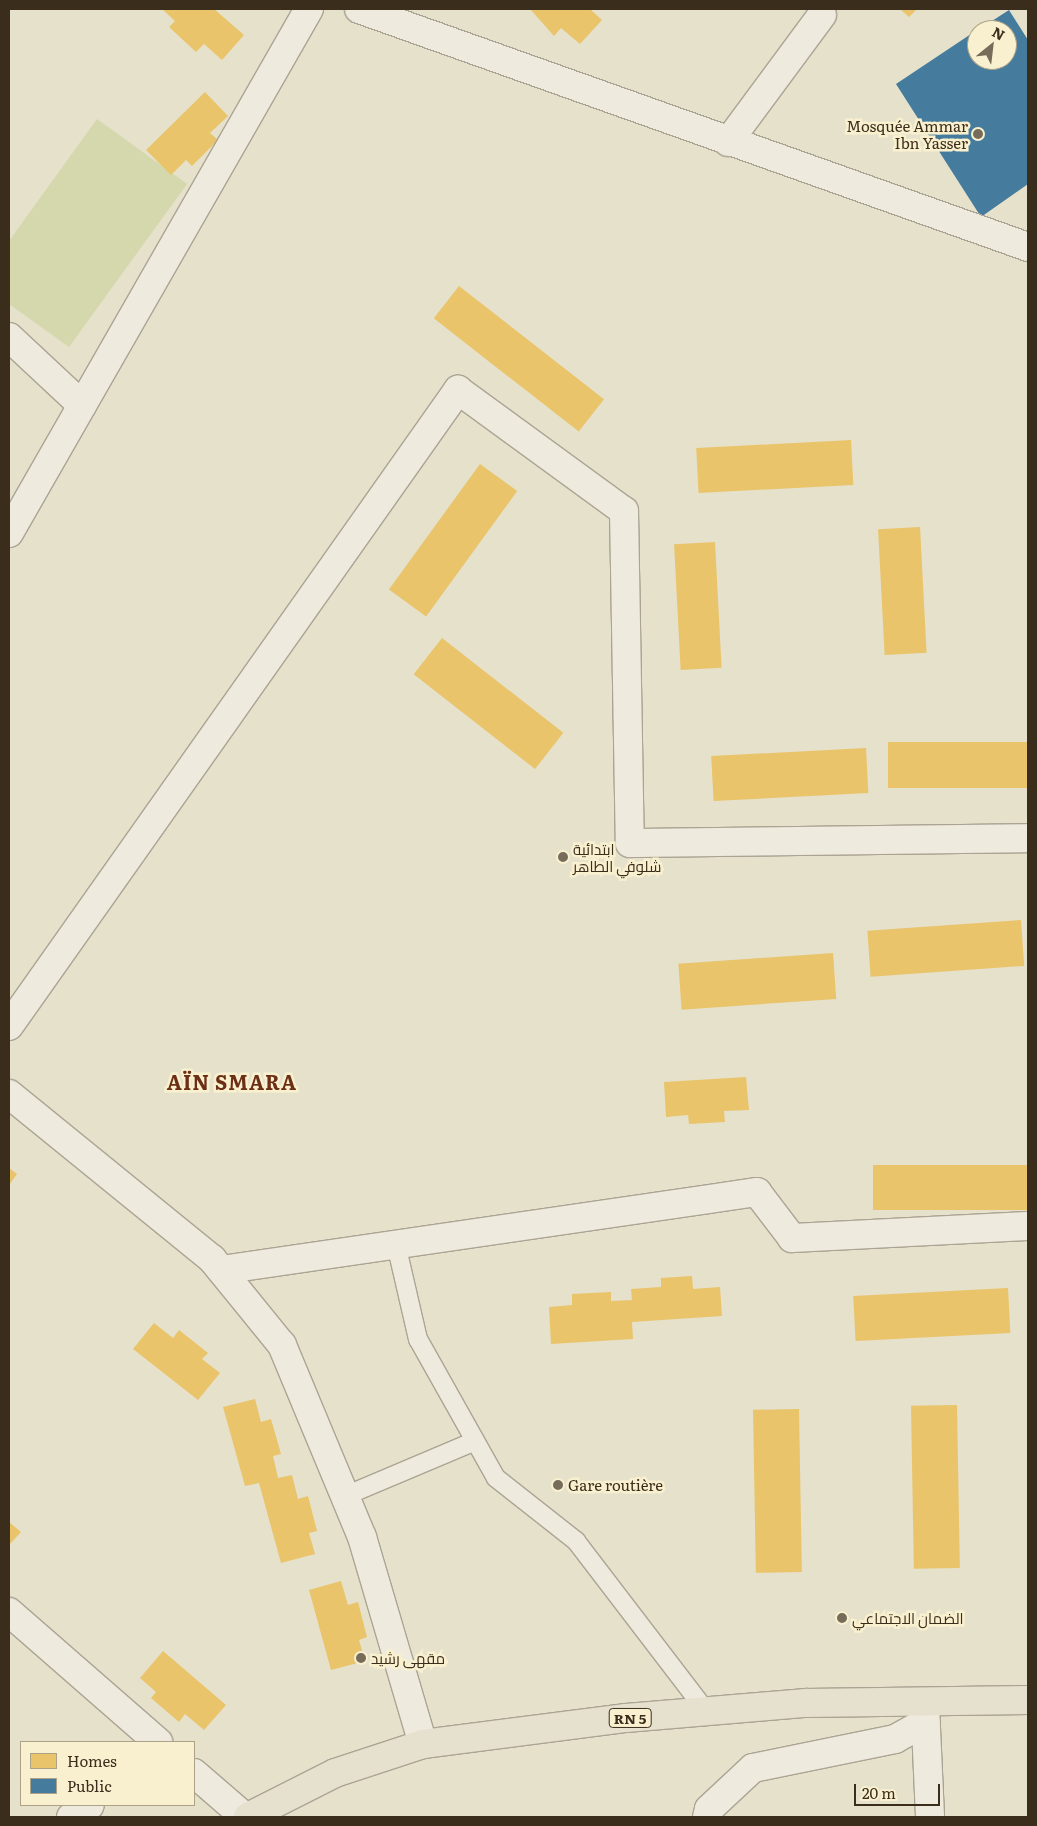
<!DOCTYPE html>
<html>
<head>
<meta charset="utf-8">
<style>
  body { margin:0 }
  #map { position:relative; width:1037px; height:1826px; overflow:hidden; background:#e6e1cb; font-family:Literata,Cairo,serif }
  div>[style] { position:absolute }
  .green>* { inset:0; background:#d4d8ac }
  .homes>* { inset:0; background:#e9c46a; transform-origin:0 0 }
  .public>* { inset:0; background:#457b9d }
  .roads { filter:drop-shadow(1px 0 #aba494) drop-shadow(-1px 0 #aba494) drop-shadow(0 1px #aba494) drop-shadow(0 -1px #aba494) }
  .service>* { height:18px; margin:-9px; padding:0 9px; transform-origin:9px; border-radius:9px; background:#eeeadd }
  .minor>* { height:28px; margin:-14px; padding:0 14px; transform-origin:14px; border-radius:14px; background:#eeeadd }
  .secondary>* { height:28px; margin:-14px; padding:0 14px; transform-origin:14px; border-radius:14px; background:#eeeadd }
  .primary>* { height:28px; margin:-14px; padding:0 14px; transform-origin:14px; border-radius:14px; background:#e6e0ce }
  .dots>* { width:14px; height:14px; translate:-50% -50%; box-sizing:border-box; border:2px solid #f9f0d0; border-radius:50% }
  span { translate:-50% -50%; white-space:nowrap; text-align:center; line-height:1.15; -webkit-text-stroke:5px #f9f0d0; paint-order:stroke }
  .shield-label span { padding:1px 4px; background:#f9f0d0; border:1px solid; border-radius:4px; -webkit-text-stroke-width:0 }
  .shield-label { font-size:14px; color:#3b2d1b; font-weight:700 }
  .poi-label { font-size:15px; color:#3b2d1b }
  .right { translate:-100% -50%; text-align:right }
  .left { translate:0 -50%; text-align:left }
  .district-label { font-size:20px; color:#6c2f16; font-weight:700; letter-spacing:1px }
  .frame { position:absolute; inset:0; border:10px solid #3b2d1b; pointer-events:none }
  .legend { position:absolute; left:20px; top:1741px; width:175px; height:65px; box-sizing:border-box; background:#f9f0d0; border:1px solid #ada288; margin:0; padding:6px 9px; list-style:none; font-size:15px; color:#3b2d1b }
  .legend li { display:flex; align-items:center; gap:10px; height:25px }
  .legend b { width:25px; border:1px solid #ada288 }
  .north { position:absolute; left:967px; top:20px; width:50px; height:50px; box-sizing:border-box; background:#f9f0d0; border:1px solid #ada288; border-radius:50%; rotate:29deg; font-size:14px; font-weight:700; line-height:20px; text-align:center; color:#3b2d1b }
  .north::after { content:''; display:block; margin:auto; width:18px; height:22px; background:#776c59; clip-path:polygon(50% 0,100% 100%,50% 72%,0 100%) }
  .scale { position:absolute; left:854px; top:1784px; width:86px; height:22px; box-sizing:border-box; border:2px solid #3b2d1b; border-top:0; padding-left:6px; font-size:15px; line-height:18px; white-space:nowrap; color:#3b2d1b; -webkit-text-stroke:4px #f9f0d0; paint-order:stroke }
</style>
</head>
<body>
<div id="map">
  <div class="green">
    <i style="clip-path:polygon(97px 119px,187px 184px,69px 347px,9px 304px,9px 241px)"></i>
  </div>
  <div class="homes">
    <i style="clip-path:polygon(162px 9px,214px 9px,244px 35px,222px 60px,204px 44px,196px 52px,169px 27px,175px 21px)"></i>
    <i style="clip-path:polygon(530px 9px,590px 9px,602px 20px,580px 44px,561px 28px,554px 36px)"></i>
    <i style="clip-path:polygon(900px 9px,917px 9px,909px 17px)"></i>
    <i style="clip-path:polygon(205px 92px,228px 116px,210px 133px,218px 140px,192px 166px,186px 160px,171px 175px,146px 150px)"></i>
    <i style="left:459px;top:286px;width:184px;height:41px;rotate:38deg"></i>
    <i style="left:851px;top:440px;width:45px;height:155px;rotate:87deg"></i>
    <i style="left:480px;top:464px;width:46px;height:155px;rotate:36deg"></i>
    <i style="left:920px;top:527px;width:126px;height:42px;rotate:87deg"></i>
    <i style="left:715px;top:542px;width:126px;height:41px;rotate:87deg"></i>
    <i style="left:442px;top:638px;width:154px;height:46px;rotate:38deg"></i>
    <i style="left:1028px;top:742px;width:46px;height:140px;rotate:90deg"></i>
    <i style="left:866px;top:748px;width:45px;height:155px;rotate:87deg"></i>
    <i style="left:1021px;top:920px;width:46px;height:154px;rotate:86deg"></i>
    <i style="left:833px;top:953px;width:46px;height:155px;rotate:86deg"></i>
    <i style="clip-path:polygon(746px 1077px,749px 1110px,724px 1111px,725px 1122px,689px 1124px,688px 1115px,666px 1117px,664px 1082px)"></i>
    <i style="left:1028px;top:1165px;width:45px;height:155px;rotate:90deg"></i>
    <i style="clip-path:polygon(9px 1168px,17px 1174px,9px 1185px)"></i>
    <i style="clip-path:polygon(692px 1276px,693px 1289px,720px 1287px,722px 1316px,632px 1322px,633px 1339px,551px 1344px,549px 1307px,572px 1305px,572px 1294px,611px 1292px,611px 1301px,632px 1300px,631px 1289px,661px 1287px,661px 1278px)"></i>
    <i style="left:1008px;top:1288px;width:45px;height:155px;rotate:87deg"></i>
    <i style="clip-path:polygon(154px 1323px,173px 1338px,179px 1330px,208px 1353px,202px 1359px,220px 1373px,198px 1400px,133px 1349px)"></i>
    <i style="clip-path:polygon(255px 1399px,261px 1422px,271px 1419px,281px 1454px,273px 1456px,278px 1478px,292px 1475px,298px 1499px,308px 1496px,317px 1531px,309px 1533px,315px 1554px,281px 1563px,259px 1483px,245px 1486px,223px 1407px)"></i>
    <i style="left:957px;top:1405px;width:163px;height:46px;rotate:89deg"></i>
    <i style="left:799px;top:1409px;width:163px;height:46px;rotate:89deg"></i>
    <i style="clip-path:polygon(9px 1522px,21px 1532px,9px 1545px)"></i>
    <i style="clip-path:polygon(341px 1581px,348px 1605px,358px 1602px,367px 1637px,359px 1640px,365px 1661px,331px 1670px,309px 1590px)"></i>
    <i style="clip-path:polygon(163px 1651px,226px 1705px,204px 1730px,185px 1714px,179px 1722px,151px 1698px,156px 1692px,140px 1678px)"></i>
  </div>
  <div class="public">
    <i style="clip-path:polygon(1009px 10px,1028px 40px,1028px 184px,981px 217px,896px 84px,977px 30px,977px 60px,1007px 60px,1007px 30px,978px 30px)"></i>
  </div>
  <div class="roads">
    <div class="service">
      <i style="left:396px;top:1244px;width:98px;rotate:77deg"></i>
      <i style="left:418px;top:1339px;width:159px;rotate:60.7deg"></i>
      <i style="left:496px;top:1478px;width:102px;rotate:38.2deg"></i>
      <i style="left:576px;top:1541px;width:214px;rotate:52.6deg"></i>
      <i style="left:345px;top:1496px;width:141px;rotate:-22.9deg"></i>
    </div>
    <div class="minor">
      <i style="left:728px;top:142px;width:158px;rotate:-53.5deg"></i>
      <i style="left:9px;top:337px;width:100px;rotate:43deg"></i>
      <i style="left:9px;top:533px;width:604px;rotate:-60.21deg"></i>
      <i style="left:9px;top:1026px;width:779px;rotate:-54.78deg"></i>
      <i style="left:458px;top:390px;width:205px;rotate:36.1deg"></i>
      <i style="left:624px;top:511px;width:332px;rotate:89deg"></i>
      <i style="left:630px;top:843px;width:398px;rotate:-0.7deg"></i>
      <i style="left:9px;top:1094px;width:262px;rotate:39.1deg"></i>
      <i style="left:212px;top:1259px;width:111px;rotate:50.9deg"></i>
      <i style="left:282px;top:1345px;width:208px;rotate:67.4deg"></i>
      <i style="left:362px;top:1537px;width:216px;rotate:73.6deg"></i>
      <i style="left:221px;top:1270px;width:542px;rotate:-8.28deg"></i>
      <i style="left:757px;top:1192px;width:58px;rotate:52.7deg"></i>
      <i style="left:792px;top:1238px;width:236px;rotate:-2.9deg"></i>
      <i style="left:9px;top:1612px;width:198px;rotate:41.1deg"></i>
      <i style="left:925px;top:1706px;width:111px;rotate:87.4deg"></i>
      <i style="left:194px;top:1773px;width:67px;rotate:40.8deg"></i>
      <i style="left:71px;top:1817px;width:22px;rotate:-32deg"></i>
      <i style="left:707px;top:1817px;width:8px;rotate:-76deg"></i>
      <i style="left:709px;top:1809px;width:60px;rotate:-43deg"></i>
      <i style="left:753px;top:1768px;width:145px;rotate:-11.5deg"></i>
      <i style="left:895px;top:1739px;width:35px;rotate:-29deg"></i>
    </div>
    <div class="secondary">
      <i style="left:359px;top:9px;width:710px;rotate:19.58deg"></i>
    </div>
    <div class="primary">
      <i style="left:248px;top:1817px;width:97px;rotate:-26.8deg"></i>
      <i style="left:335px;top:1773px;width:93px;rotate:-18.2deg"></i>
      <i style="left:423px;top:1744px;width:205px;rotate:-7.3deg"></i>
      <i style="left:626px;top:1718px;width:181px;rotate:-4.8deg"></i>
      <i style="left:806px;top:1703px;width:222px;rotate:-0.8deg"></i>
    </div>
  </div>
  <div class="dots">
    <i style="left:978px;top:134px;background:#776c59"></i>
    <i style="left:563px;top:857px;background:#776c59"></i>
    <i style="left:558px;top:1485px;background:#776c59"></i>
    <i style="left:842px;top:1618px;background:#776c59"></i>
    <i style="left:361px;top:1658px;background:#776c59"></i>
  </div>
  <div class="shield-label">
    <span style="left:630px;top:1718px">RN 5</span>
  </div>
  <div class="poi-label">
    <span class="right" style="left:968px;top:134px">Mosquée Ammar<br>Ibn Yasser</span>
    <span class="left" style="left:573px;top:857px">ابتدائية<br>شلوفي الطاهر</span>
    <span class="left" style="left:568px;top:1485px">Gare routière</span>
    <span class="left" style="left:852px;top:1618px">الضمان الاجتماعي</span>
    <span class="left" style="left:371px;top:1658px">مقهى رشيد</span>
  </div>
  <div class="district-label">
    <span style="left:232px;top:1081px">AÏN SMARA</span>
  </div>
  <div class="frame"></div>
  <ul class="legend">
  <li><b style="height:14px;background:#e9c46a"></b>Homes</li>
  <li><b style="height:14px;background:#457b9d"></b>Public</li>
  </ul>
  <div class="north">N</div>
  <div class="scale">20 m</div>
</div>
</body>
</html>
